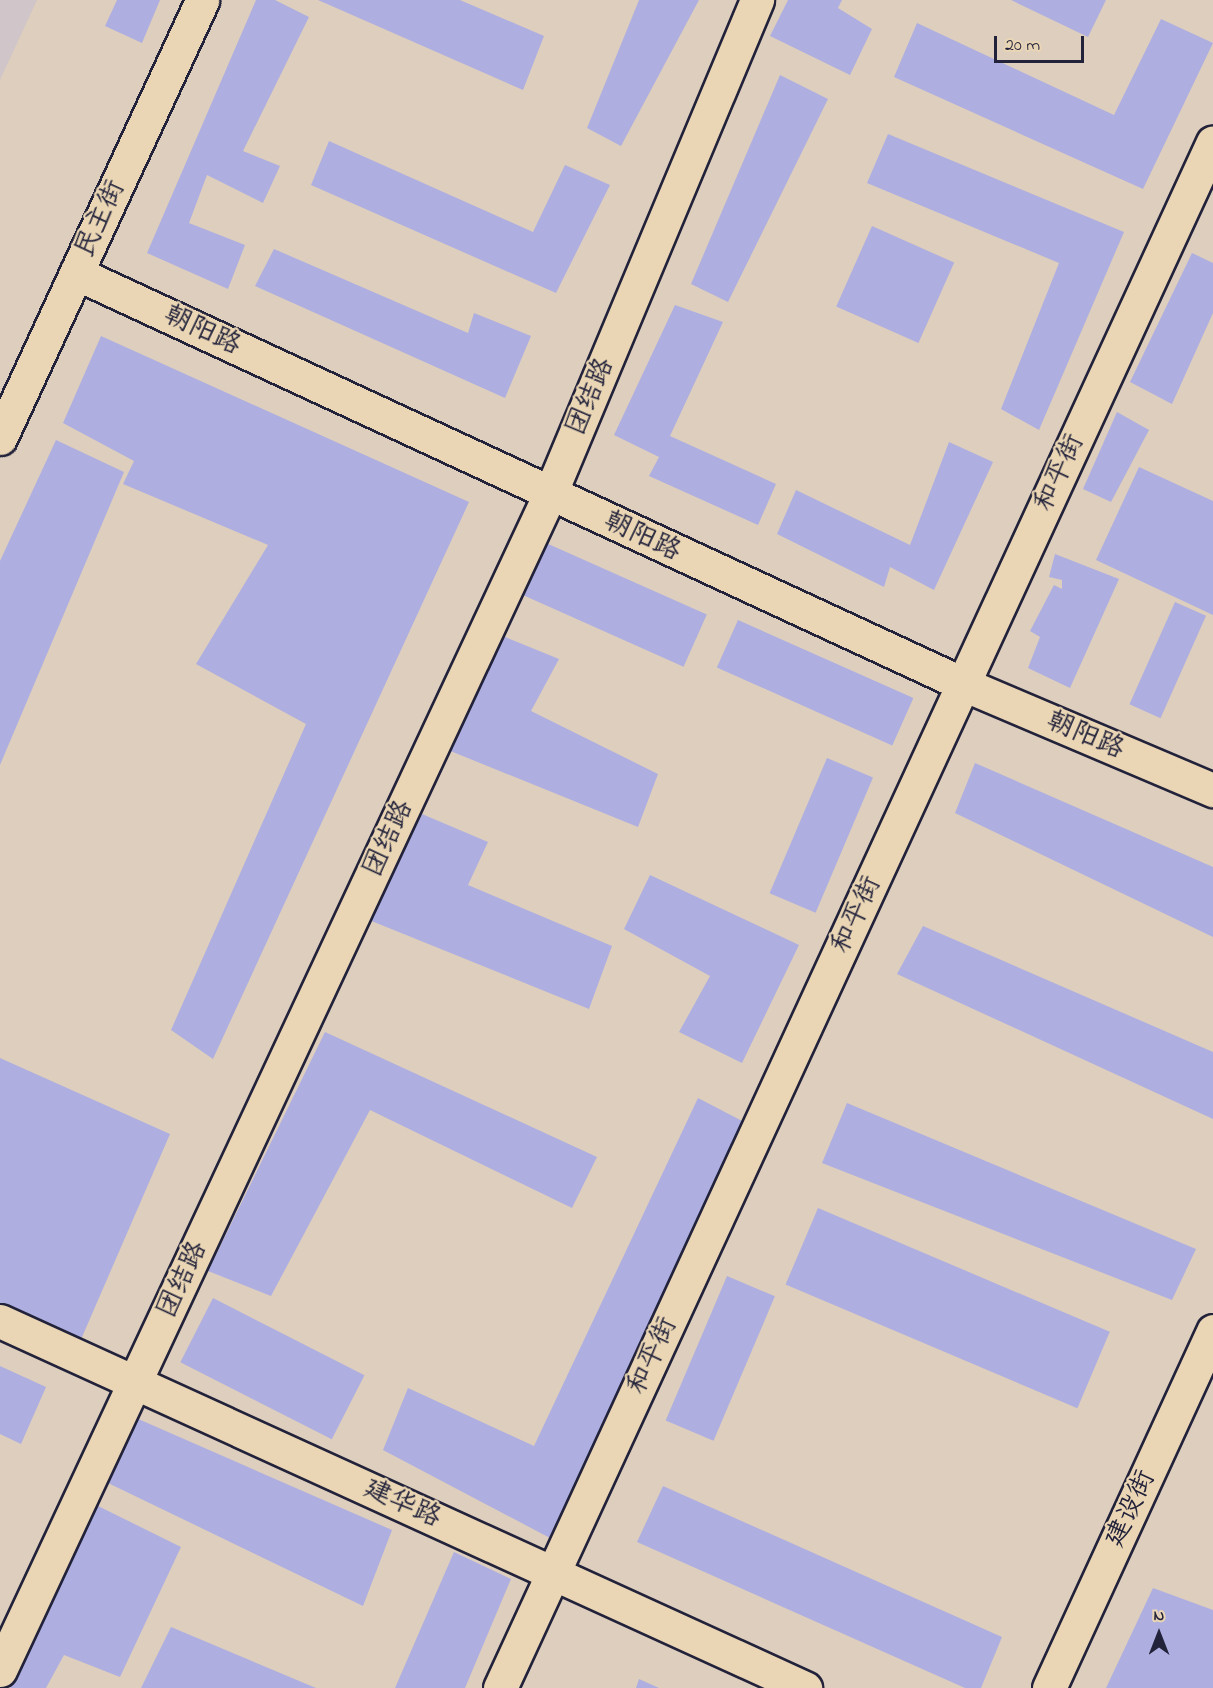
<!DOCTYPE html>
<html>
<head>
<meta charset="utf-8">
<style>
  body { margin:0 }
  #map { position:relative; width:1213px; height:1688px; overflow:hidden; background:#decebd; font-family:"Indie Flower","LXGW WenKai TC",sans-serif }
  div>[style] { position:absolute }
  .built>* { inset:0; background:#d0c5c8 }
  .building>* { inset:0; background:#aeafe0; transform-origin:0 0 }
  .roads { filter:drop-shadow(2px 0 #22223b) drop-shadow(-2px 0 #22223b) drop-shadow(0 2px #22223b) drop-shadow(0 -2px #22223b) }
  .minor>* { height:33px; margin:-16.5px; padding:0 16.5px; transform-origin:16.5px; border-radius:16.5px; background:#ead6b4 }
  span { translate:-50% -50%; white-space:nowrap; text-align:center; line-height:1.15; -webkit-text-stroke:4.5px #ead6b4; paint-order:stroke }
  .street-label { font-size:27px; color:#22223b }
  .north { position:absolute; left:1129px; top:1604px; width:60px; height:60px; -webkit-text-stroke:4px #ead6b4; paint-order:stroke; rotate:0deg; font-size:16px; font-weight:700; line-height:24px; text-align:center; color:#22223b }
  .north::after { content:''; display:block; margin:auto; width:21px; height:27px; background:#22223b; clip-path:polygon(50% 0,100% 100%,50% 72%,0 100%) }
  .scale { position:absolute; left:994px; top:36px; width:90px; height:27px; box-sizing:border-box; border:3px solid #22223b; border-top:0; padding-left:8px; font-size:18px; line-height:21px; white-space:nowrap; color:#22223b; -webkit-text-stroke:4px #ead6b4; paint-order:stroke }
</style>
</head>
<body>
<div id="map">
  <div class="built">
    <i style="clip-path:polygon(0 0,37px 0,0 80px)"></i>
  </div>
  <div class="building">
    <i style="clip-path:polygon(117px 0,160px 0,142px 43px,105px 26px)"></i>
    <i style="clip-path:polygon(256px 0,275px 0,309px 17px,243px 151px,280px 166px,263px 203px,207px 175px,189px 223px,245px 245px,228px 289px,147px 253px)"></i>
    <i style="clip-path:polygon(318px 0,460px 0,544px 36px,523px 90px)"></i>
    <i style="clip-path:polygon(639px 0,699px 0,621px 146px,587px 128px)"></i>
    <i style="clip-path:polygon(788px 0,842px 0,838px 8px,872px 29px,850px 75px,770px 36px)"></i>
    <i style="clip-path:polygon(1011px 0,1106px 0,1088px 37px)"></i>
    <i style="clip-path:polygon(1161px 19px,1213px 43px,1143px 189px,894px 77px,917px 23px,1114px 115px)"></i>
    <i style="clip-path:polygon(780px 75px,828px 99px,728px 302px,691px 284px)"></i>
    <i style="clip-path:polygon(888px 134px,1124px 232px,1039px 430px,1001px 409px,1059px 263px,867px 183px)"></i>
    <i style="clip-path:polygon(329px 141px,533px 232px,565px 165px,610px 185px,556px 293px,311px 185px)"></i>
    <i style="left:872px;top:226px;width:90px;height:88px;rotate:24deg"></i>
    <i style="clip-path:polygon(274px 249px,468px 333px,474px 313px,531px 336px,505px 398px,255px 286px)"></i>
    <i style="clip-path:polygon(1192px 253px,1213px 263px,1213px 313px,1172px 404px,1130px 382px)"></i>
    <i style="clip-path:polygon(675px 305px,723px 322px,670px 436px,776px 484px,758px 525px,649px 476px,659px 457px,614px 435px)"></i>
    <i style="clip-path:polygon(101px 336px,469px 502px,213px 1059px,171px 1030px,306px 724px,196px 664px,268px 545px,123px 484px,134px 461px,63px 423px)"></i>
    <i style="clip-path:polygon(1117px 412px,1149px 430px,1111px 502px,1083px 489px)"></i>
    <i style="clip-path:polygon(56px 440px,124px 472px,0 765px,0 561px)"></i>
    <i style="clip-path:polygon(949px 442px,993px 462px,934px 590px,890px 567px,884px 587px,777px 534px,796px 490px,910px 545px)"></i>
    <i style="clip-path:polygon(1139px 467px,1213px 501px,1213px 615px,1096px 560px)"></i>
    <i style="left:546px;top:543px;width:176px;height:57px;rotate:24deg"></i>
    <i style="clip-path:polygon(1055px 554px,1119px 579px,1070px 688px,1028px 668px,1040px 637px,1030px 631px,1054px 585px,1062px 589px,1062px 580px,1049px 577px)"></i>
    <i style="left:1175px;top:602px;width:34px;height:112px;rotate:24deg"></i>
    <i style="left:738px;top:620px;width:192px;height:52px;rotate:24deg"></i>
    <i style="clip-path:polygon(493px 632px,559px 659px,531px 711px,658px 774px,638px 827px,443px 748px)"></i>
    <i style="left:827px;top:758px;width:50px;height:147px;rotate:23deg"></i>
    <i style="clip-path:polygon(975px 763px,1213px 867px,1213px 937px,955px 813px)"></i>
    <i style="clip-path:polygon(422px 814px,488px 842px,468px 885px,612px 946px,589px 1009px,369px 920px)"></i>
    <i style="clip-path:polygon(650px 875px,799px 945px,742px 1063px,679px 1032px,710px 976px,624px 929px)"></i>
    <i style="clip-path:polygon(923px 926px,1213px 1052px,1213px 1119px,897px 974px)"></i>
    <i style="clip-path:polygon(325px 1032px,597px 1157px,572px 1208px,370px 1110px,271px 1296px,208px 1271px)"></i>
    <i style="clip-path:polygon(0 1058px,170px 1134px,79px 1344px,0 1310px)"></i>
    <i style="clip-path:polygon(698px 1098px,746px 1123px,550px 1538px,383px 1450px,408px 1388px,534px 1446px)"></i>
    <i style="clip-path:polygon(847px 1103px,1196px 1249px,1172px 1300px,822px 1163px)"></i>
    <i style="left:818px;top:1208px;width:317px;height:83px;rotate:23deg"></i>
    <i style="left:727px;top:1276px;width:52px;height:157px;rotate:23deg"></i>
    <i style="left:213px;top:1298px;width:170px;height:72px;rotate:27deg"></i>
    <i style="clip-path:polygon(0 1366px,46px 1387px,21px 1444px,0 1434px)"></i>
    <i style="clip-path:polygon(136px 1418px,392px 1530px,363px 1606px,108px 1483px)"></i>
    <i style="clip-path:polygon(663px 1486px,1002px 1637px,981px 1688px,965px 1688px,637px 1542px)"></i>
    <i style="clip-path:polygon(92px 1503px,181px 1547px,120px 1677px,64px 1655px,46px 1688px,10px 1688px)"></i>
    <i style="clip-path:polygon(454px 1552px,511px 1579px,465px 1688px,395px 1688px)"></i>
    <i style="clip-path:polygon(1153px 1588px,1213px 1610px,1213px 1688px,1106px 1688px)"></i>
    <i style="clip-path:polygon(171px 1627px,316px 1688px,141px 1688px)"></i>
    <i style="clip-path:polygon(639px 1679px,659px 1688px,636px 1688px)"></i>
  </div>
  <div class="roads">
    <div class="minor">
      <i style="left:76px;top:273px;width:978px;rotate:24.86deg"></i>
      <i style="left:963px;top:684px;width:272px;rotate:23deg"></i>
      <i style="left:0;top:438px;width:482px;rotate:-65.2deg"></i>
      <i style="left:0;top:1321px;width:885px;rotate:24.51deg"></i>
      <i style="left:0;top:1670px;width:1298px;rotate:-64.94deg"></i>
      <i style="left:550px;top:494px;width:536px;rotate:-67.26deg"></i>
      <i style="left:500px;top:1688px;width:1702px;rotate:-65.24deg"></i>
      <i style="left:1049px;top:1688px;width:393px;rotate:-65.3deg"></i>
    </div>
  </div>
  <div class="street-label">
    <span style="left:101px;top:219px;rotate:-65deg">民主街</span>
    <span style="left:202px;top:331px;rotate:25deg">朝阳路</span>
    <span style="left:591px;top:397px;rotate:-67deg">团结路</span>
    <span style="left:1060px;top:473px;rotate:-65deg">和平街</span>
    <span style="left:642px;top:537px;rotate:25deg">朝阳路</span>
    <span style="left:1085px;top:736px;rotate:23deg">朝阳路</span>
    <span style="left:389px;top:839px;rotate:-65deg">团结路</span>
    <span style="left:857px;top:915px;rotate:-65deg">和平街</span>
    <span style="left:183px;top:1280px;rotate:-65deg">团结路</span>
    <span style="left:653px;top:1356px;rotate:-65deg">和平街</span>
    <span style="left:402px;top:1504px;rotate:24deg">建华路</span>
    <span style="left:1131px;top:1509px;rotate:-65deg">建设街</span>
  </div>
  <div class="north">N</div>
  <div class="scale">20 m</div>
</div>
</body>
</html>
